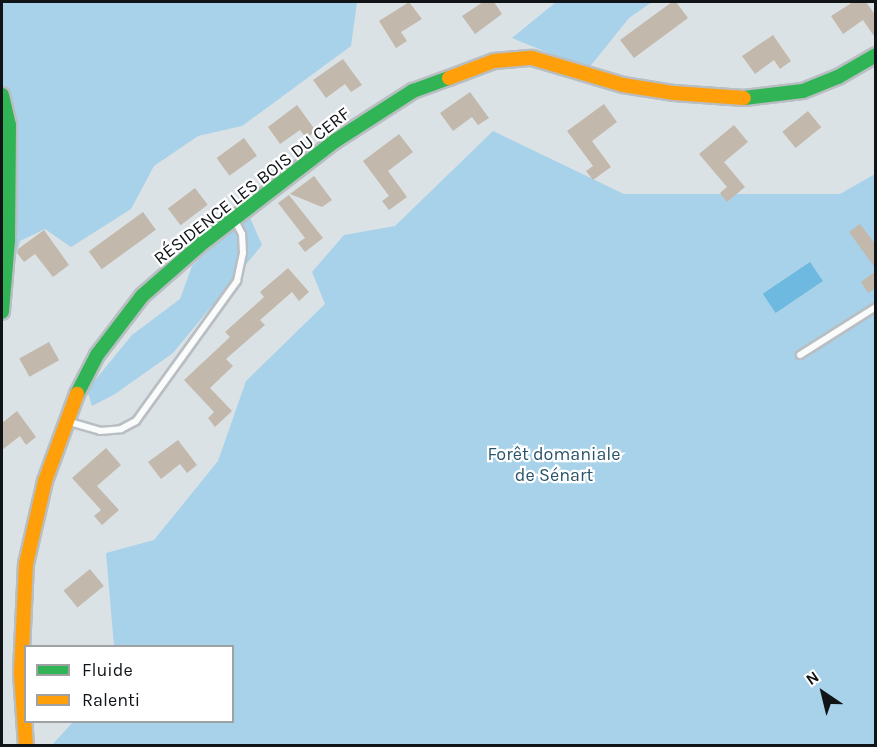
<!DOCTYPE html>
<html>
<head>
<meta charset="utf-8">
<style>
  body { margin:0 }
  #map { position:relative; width:877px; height:747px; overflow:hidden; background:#dbe2e6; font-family:Karla,sans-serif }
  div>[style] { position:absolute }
  .green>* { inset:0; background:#a7d2e9 }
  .water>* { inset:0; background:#6db9df; transform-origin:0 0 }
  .building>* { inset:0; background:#c2b8ab; transform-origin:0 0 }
  .roads { filter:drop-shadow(2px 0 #b8bec2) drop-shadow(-2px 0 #b8bec2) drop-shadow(0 2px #b8bec2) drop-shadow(0 -2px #b8bec2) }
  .lane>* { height:6px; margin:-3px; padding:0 3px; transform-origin:3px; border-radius:3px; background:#fafbfb }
  .fast>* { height:14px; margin:-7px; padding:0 7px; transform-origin:7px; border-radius:7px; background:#30b455 }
  .slow>* { height:14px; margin:-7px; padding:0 7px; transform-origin:7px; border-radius:7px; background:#ff9f0a }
  span { translate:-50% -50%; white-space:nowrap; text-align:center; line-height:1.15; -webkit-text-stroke:4.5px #fff; paint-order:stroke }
  .street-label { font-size:18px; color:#101417 }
  .park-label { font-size:18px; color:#29546b }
  .frame { position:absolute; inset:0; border:3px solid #101417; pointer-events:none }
  .legend { position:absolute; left:24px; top:645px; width:210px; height:78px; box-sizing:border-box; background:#fff; border:2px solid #9fa1a2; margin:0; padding:8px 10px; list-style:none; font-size:18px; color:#101417 }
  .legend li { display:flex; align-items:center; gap:12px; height:30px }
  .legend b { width:30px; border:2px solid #9fa1a2 }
  .north { position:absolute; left:793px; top:663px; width:60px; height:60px; -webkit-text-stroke:4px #fff; paint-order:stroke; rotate:325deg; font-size:16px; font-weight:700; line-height:24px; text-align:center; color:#101417 }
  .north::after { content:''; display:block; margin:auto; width:21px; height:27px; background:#101417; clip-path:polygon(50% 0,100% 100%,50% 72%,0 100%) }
</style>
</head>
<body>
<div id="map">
  <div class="green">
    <i style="clip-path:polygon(2px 2px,357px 2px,351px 46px,242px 126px,198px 136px,154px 166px,131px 209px,71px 247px,45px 229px,20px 241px,2px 306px)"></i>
    <i style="clip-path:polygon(556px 2px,652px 2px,629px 18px,588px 69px,512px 38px)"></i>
    <i style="clip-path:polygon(493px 131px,624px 194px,840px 194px,875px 174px,875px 745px,51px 746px,73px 722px,232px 722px,232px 646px,114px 646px,106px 553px,154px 540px,218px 461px,246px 381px,325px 304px,312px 272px,344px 235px,395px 226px)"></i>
    <i style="clip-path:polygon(248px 213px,262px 245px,173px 353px,115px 394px,92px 406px,87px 390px,132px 335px,180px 299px,192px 266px)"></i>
  </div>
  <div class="water">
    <i style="left:810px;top:262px;width:23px;height:57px;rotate:56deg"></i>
  </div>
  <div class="building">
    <i style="clip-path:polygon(409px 2px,422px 19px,401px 32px,407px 41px,396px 48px,379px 21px)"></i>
    <i style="clip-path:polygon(483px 2px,494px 2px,502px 14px,475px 34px,462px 16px)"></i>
    <i style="clip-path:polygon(672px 2px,676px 2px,688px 18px,634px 58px,620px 40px)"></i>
    <i style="clip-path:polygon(853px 2px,866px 2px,876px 16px,876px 39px,863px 20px,843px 34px,831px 16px)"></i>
    <i style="clip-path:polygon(773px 35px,791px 61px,780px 69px,774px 60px,755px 74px,742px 56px)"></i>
    <i style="clip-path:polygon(343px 59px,362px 85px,351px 92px,345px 84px,326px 98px,313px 80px)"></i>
    <i style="clip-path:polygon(470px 92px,489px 118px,478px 125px,472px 117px,453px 131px,440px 113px)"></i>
    <i style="clip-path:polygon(604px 104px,617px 122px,592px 141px,611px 167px,593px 180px,586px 171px,593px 166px,567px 131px)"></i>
    <i style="clip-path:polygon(297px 105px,316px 131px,306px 138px,300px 130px,280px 144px,268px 127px)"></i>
    <i style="left:808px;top:111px;width:21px;height:33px;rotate:51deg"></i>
    <i style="clip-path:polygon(734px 125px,748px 142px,724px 162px,745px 187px,727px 202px,720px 193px,727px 187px,699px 154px)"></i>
    <i style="clip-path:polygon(399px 134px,413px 152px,388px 171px,407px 197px,389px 210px,382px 201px,389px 196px,363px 161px)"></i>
    <i style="left:244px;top:138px;width:22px;height:34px;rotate:54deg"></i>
    <i style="clip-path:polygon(314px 176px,332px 200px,322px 207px,290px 194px)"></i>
    <i style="left:195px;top:188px;width:21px;height:34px;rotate:53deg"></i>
    <i style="clip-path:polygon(289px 195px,323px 238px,305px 252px,298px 243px,305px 238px,278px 203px)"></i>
    <i style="left:143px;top:212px;width:22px;height:67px;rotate:54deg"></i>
    <i style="clip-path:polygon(860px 224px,876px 245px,876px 269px,849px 232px)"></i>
    <i style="clip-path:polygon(44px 230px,69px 265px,53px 277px,35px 254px,24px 262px,17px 253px,18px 249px)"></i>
    <i style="clip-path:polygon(288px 268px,309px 292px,299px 301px,292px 292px,260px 320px,265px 325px,226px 359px,233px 366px,210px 388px,232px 411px,215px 427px,208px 418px,214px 412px,184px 380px,230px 337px,225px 332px,264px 297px,260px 292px)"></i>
    <i style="clip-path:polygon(876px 271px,876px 288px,868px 293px,861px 282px)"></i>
    <i style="left:49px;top:342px;width:21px;height:34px;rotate:61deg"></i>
    <i style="clip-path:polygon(17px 411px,36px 437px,26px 445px,20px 436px,2px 450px,2px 423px)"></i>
    <i style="clip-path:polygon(178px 440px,197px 465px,187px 473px,180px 464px,161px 479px,148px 462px)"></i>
    <i style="clip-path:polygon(106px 448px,121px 465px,97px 486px,119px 510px,102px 525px,94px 516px,101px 510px,72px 478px)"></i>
    <i style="left:90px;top:569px;width:22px;height:34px;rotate:51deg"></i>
  </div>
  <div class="roads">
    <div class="lane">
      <i style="left:800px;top:355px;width:90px;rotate:-32.3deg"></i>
      <i style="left:66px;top:421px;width:35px;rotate:16deg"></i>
      <i style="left:100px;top:431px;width:21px;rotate:-5deg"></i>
      <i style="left:121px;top:429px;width:17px;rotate:-28deg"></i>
      <i style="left:136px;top:421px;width:173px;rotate:-54.2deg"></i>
      <i style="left:237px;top:281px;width:29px;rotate:-78deg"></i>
      <i style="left:243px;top:253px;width:19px;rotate:-93deg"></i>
      <i style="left:242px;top:234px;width:17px;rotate:-118deg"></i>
    </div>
    <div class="fast">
      <i style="left:2px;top:95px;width:31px;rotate:77deg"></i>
      <i style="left:9px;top:125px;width:115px;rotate:90.5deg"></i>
      <i style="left:8px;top:240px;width:72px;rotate:94.8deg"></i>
      <i style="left:744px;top:98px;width:59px;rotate:-6.8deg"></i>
      <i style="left:803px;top:91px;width:38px;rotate:-22deg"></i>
      <i style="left:838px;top:77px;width:44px;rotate:-30.1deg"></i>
      <i style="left:77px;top:394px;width:44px;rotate:-62.9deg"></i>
      <i style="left:97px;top:355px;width:74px;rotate:-52.7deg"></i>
      <i style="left:142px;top:296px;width:77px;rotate:-41.3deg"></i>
      <i style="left:200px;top:245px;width:170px;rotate:-37.6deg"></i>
      <i style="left:335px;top:141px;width:93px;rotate:-32.7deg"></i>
      <i style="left:413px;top:91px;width:38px;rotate:-20deg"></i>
    </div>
    <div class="slow">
      <i style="left:449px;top:78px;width:48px;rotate:-20.7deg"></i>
      <i style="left:494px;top:61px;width:38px;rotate:-5deg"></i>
      <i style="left:532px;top:58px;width:95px;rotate:16.5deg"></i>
      <i style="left:623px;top:85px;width:52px;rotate:8.9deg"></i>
      <i style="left:674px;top:93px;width:70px;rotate:4.1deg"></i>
      <i style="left:26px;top:746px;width:73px;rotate:-93.9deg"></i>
      <i style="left:21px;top:673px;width:109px;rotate:-87.4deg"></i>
      <i style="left:26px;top:564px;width:85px;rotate:-77.1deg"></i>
      <i style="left:45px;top:481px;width:93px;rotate:-69.8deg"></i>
    </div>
  </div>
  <div class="street-label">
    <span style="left:252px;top:186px;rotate:-38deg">RÉSIDENCE LES BOIS DU CERF</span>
  </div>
  <div class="park-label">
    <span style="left:554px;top:465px">Forêt domaniale<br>de Sénart</span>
  </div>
  <div class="frame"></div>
  <ul class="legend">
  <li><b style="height:8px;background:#30b455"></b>Fluide</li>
  <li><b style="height:8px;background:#ff9f0a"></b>Ralenti</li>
  </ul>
  <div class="north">N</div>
</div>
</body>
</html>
